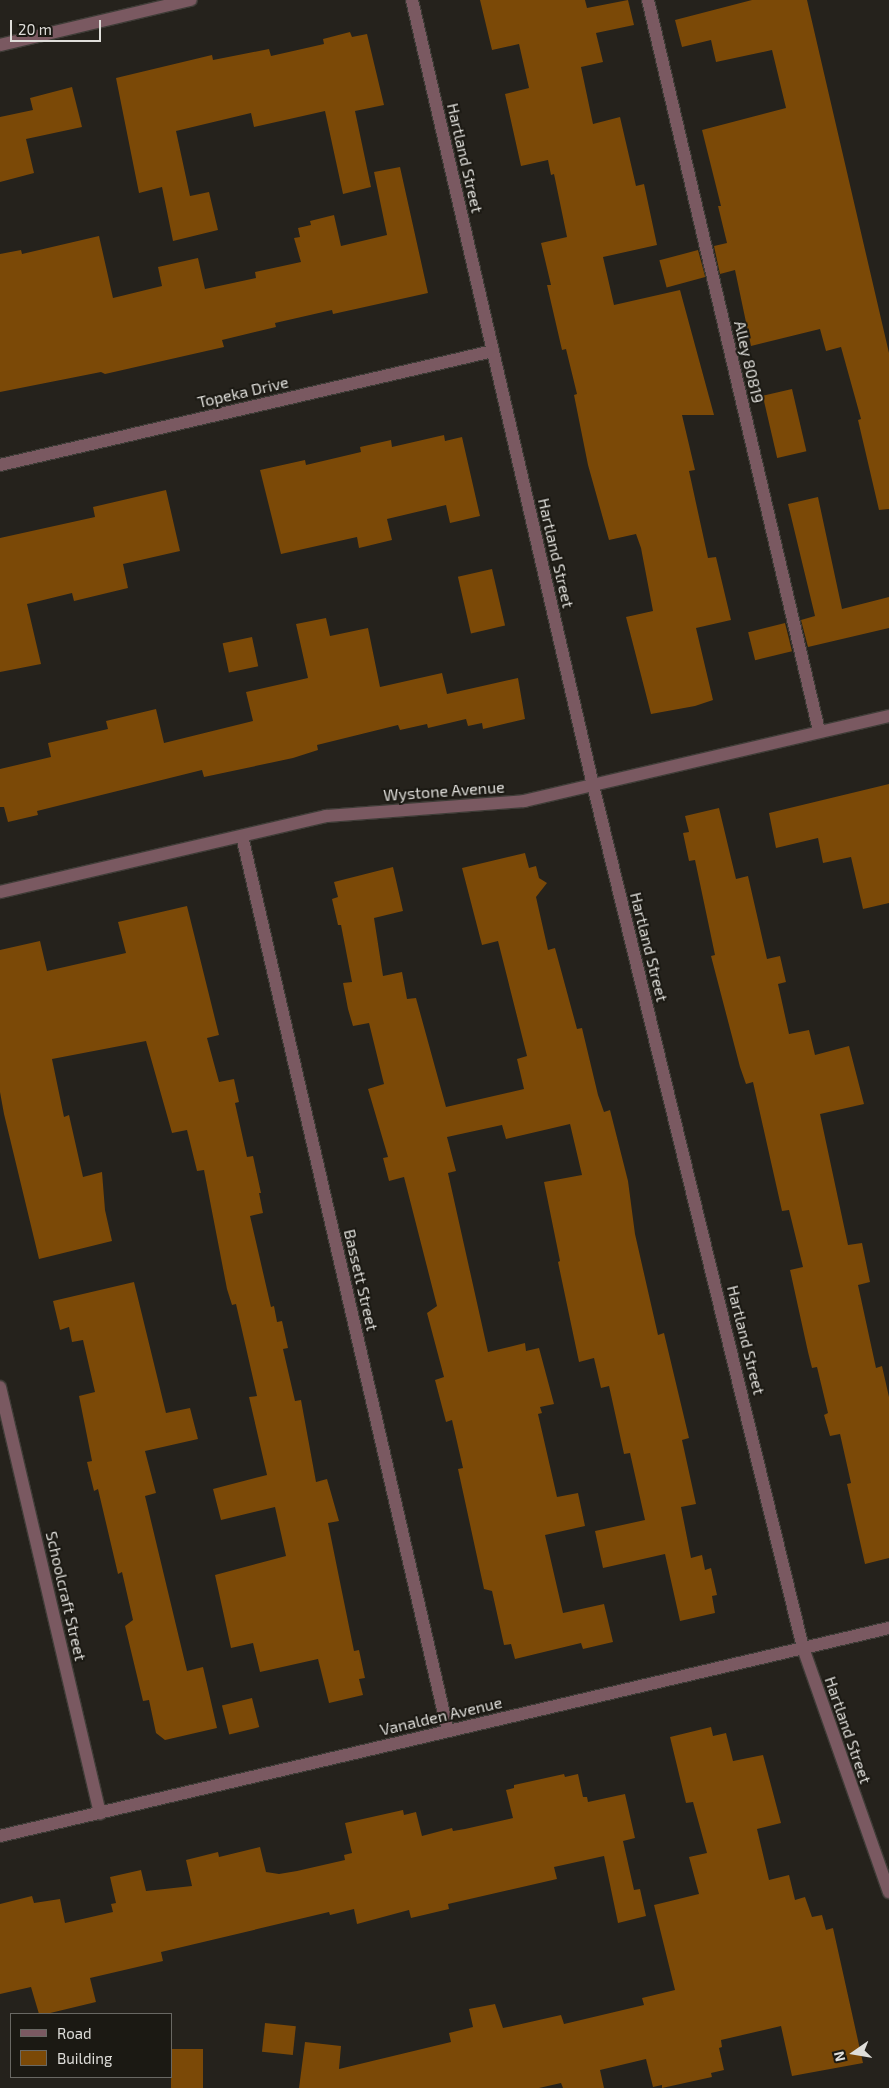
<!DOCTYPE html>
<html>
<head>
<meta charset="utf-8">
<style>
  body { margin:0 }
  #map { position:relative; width:889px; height:2088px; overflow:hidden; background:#25221c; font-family:"Exo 2",sans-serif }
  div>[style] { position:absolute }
  .building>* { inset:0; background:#7b4907; transform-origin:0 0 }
  .roads { filter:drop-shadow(1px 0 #3f3c37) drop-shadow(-1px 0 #3f3c37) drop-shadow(0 1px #3f3c37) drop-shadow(0 -1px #3f3c37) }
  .minor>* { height:12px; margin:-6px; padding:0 6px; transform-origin:6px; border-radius:6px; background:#7a5961 }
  span { translate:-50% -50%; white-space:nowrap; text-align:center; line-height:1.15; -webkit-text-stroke:4px #1b1913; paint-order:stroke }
  .street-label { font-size:16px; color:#dfdeda }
  .legend { position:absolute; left:10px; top:2013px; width:162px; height:65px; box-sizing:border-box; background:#1b1913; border:1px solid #696863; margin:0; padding:6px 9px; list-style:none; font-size:15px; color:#dfdeda }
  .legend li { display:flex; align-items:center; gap:10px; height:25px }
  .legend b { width:25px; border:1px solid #696863 }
  .north { position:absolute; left:829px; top:2028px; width:50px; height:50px; -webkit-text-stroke:4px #1b1913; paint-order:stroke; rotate:257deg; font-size:14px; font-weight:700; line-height:20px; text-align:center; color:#dfdeda }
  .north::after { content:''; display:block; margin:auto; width:18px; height:22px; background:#dfdeda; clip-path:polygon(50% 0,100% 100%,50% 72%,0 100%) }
  .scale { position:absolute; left:10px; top:20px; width:91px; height:22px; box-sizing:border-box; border:2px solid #dfdeda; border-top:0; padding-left:6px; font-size:15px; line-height:18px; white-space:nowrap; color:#dfdeda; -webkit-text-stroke:4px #1b1913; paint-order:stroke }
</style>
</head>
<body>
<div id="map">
  <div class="building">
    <i style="clip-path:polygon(480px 0,585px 0,587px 8px,628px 0,634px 25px,596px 33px,603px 62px,581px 67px,593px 124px,620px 117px,636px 186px,644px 184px,657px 245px,603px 257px,614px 305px,680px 290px,714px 415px,682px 415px,695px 470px,689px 471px,708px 558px,716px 557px,731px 620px,696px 628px,713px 700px,695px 706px,651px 714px,626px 617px,653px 611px,641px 548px,636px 534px,609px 540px,588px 465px,574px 395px,577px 394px,566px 349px,562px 350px,547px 285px,551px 285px,541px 243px,567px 237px,554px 174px,551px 175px,548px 160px,521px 166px,505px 94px,529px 88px,519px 44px,492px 50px)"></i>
    <i style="clip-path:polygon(752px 0,807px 0,889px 353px,889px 509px,879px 510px,858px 420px,861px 419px,841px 347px,826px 351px,820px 329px,751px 346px,735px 270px,720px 274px,714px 246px,727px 243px,718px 206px,721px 206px,702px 130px,786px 108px,772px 50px,716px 62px,711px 40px,682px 47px,675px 20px)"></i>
    <i style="clip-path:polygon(350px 32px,352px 37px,367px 34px,384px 105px,355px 111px,371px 187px,343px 194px,325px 111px,254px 127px,251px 113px,176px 131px,190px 196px,209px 192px,218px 230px,173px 241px,162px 187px,139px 193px,116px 78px,212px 55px,213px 60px,269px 49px,271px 56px,324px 44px,323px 39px)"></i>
    <i style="clip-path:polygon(72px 87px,82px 127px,26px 139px,34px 173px,0 182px,0 117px,33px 110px,30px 98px)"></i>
    <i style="clip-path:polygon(400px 167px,428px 293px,333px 314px,332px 310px,275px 323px,276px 327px,222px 340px,224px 347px,105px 374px,101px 372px,0 392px,0 254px,21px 250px,22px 254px,99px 236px,113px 298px,162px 286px,158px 267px,198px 258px,205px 289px,256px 278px,255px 272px,301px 262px,294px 238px,300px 237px,298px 228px,311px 225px,310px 221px,334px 215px,341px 246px,387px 235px,374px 172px)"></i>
    <i style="left:698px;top:250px;width:28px;height:40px;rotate:75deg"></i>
    <i style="left:792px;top:389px;width:64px;height:30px;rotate:77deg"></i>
    <i style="clip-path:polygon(444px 435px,445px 441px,462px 437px,480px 516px,450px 523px,446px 505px,387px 519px,392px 540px,359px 548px,357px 537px,281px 554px,260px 470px,305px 460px,306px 465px,361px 452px,360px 447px,391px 440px,392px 447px)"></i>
    <i style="clip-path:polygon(166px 490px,180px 551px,123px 564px,128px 588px,74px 601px,72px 593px,27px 604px,41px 664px,0 672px,0 538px,95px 517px,93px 507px)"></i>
    <i style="clip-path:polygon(818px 497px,842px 609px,889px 597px,889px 628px,808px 647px,801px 620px,815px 616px,788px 504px)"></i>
    <i style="left:492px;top:569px;width:58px;height:35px;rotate:77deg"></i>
    <i style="clip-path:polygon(326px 618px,330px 636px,368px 628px,380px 687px,442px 673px,447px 694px,518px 678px,525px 719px,483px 729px,482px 723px,468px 726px,466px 719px,428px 728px,427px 724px,400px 730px,398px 725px,317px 745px,318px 750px,293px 758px,204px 777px,202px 770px,37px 811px,38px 815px,8px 822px,4px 807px,0 807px,0 769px,51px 757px,48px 743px,108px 729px,106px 721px,156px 709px,164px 743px,253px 721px,246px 692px,308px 678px,296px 624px)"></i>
    <i style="left:785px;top:623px;width:29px;height:38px;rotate:76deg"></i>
    <i style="left:252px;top:637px;width:30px;height:30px;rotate:78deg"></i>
    <i style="clip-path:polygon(889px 784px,889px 903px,863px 909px,851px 857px,823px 863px,818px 838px,776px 848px,769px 813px)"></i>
    <i style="clip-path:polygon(719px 808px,736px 879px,748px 876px,767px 959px,780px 956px,786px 982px,778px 984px,789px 1034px,809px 1030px,815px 1055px,849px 1046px,864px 1104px,820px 1114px,848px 1245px,862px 1243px,870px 1282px,858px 1285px,876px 1368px,882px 1366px,889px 1397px,889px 1558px,865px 1564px,847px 1484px,851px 1483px,840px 1434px,830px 1436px,824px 1415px,828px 1413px,817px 1367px,812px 1368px,808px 1352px,790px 1270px,803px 1267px,789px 1210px,782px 1211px,753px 1082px,746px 1084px,740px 1067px,711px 956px,715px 955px,695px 860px,689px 861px,683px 833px,689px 832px,685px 816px)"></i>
    <i style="clip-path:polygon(525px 853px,529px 868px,536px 866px,539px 878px,547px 883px,536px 897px,548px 950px,555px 948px,577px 1029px,582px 1028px,598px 1095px,604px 1112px,610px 1110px,628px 1181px,635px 1234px,658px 1335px,664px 1333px,689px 1438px,682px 1440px,696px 1504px,681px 1507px,691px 1558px,702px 1555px,705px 1570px,711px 1568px,717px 1595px,712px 1596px,715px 1613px,680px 1621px,665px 1554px,603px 1568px,595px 1531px,645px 1520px,630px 1453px,624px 1454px,609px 1386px,601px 1388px,594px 1358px,579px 1362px,558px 1262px,560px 1261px,544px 1182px,582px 1175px,570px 1124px,506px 1139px,502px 1125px,447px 1137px,456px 1171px,448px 1173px,488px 1352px,525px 1343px,526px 1351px,539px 1348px,554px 1404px,540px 1407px,542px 1413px,538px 1414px,557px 1497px,578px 1493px,585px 1526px,545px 1535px,563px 1613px,604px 1604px,613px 1642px,583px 1649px,581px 1643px,515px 1659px,511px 1644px,504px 1645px,492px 1591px,484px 1589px,458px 1469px,463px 1468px,452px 1420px,446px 1422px,435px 1380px,444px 1377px,427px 1313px,437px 1306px,404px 1177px,389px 1181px,383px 1158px,388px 1157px,368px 1089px,384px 1084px,369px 1023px,353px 1026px,348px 1009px,343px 983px,352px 982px,341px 925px,338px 925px,332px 899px,338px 897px,334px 882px,393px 867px,403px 911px,374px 918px,383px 976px,402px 972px,407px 999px,416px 998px,446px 1107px,524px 1089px,517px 1059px,527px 1056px,498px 941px,482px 945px,462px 868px)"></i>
    <i style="clip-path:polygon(187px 906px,219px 1035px,207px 1038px,219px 1082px,234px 1079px,239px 1102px,235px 1103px,247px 1157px,253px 1156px,261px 1193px,259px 1193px,263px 1213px,250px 1216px,271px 1307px,274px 1306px,277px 1322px,282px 1321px,288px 1348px,283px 1349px,295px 1401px,301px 1400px,316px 1482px,327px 1479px,339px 1521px,328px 1523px,354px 1651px,359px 1650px,365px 1678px,359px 1679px,363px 1695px,329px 1703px,318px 1659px,260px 1672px,253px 1643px,231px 1648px,215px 1575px,286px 1556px,275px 1507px,221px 1520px,213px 1489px,267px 1475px,249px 1397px,257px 1396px,236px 1304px,232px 1305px,227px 1289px,204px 1170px,197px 1171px,187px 1130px,172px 1133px,146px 1041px,52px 1059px,64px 1117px,69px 1115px,83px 1177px,102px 1172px,105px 1210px,112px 1241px,39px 1259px,4px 1114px,0 1092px,0 950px,40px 941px,47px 971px,126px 953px,118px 922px)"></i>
    <i style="clip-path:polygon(134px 1282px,166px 1413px,190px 1408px,198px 1439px,145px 1451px,156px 1493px,145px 1496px,187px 1671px,203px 1667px,217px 1728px,165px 1740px,156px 1733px,149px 1700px,143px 1701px,125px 1626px,133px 1620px,122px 1572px,118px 1574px,98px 1489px,94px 1491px,87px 1462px,92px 1461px,79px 1396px,95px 1392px,83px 1340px,72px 1342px,69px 1327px,60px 1330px,53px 1301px)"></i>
    <i style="left:252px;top:1698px;width:30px;height:31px;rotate:76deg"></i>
    <i style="clip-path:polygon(711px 1727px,713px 1736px,726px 1733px,733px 1761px,763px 1755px,781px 1823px,757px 1829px,769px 1880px,789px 1875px,795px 1900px,805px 1897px,812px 1917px,822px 1915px,826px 1930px,833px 1928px,863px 2063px,792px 2076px,781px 2026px,721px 2040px,722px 2047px,719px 2048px,724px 2070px,711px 2073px,712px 2077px,662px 2088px,662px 2085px,653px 2087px,646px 2059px,600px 2070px,604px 2088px,563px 2088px,561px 2083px,539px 2088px,299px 2088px,305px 2042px,341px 2046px,339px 2069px,451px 2042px,449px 2033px,473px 2027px,469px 2009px,495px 2004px,503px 2028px,561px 2015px,564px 2024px,644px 2005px,642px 1998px,675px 1990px,654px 1905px,699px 1894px,689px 1857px,707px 1853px,693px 1802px,686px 1803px,670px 1737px)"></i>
    <i style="clip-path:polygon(564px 1774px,565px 1777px,578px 1774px,583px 1797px,587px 1797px,588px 1802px,625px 1794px,635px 1838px,623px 1841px,634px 1890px,640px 1889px,646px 1916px,618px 1923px,604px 1856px,554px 1867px,557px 1879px,448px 1904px,449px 1909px,411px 1918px,409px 1910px,357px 1924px,354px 1909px,330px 1915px,329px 1912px,161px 1952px,163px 1961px,90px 1978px,96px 2002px,46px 2014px,39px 2014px,31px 1987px,0 1994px,0 1904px,32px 1896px,34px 1903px,60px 1899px,65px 1923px,113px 1912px,111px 1904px,116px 1903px,110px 1877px,141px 1870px,146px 1891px,192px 1886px,186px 1860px,218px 1852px,219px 1857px,260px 1847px,266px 1872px,279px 1874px,297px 1871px,345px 1860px,344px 1855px,352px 1853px,345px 1823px,403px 1810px,404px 1815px,416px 1812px,422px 1836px,452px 1828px,453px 1831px,465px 1829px,513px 1818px,506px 1790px,514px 1788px,514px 1785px)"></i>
    <i style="left:265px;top:2023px;width:31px;height:29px;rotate:6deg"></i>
    <i style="left:171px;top:2049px;width:32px;height:39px"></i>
  </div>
  <div class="roads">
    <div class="minor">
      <i style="left:412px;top:0;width:806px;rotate:77.02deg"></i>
      <i style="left:593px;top:785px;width:888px;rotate:76.32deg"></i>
      <i style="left:803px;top:1648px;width:259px;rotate:70.6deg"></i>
      <i style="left:648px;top:0;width:751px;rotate:76.83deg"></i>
      <i style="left:0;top:45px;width:196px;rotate:-13.3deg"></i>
      <i style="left:0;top:465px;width:506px;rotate:-13.02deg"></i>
      <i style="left:242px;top:836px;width:918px;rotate:77.04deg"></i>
      <i style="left:0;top:892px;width:335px;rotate:-13.1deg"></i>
      <i style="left:326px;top:816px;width:199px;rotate:-4.3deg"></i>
      <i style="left:524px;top:801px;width:375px;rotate:-13.1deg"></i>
      <i style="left:0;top:1387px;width:438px;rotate:76.8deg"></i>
      <i style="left:0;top:1836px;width:913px;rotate:-13.17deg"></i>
    </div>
  </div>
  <div class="street-label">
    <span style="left:465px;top:158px;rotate:77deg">Hartland Street</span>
    <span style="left:749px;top:362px;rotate:77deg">Alley 80819</span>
    <span style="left:243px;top:392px;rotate:-13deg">Topeka Drive</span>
    <span style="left:556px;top:553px;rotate:77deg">Hartland Street</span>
    <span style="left:444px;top:791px;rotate:-4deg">Wystone Avenue</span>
    <span style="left:649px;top:947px;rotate:76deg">Hartland Street</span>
    <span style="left:361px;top:1280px;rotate:77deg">Bassett Street</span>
    <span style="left:746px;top:1340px;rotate:76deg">Hartland Street</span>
    <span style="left:66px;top:1596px;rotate:77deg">Schoolcraft Street</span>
    <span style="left:441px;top:1716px;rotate:-13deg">Vanalden Avenue</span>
    <span style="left:848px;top:1730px;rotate:71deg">Hartland Street</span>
  </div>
  <ul class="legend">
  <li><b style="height:6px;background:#7a5961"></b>Road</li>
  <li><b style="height:14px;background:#7b4907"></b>Building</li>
  </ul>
  <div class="north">N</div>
  <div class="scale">20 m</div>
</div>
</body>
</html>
